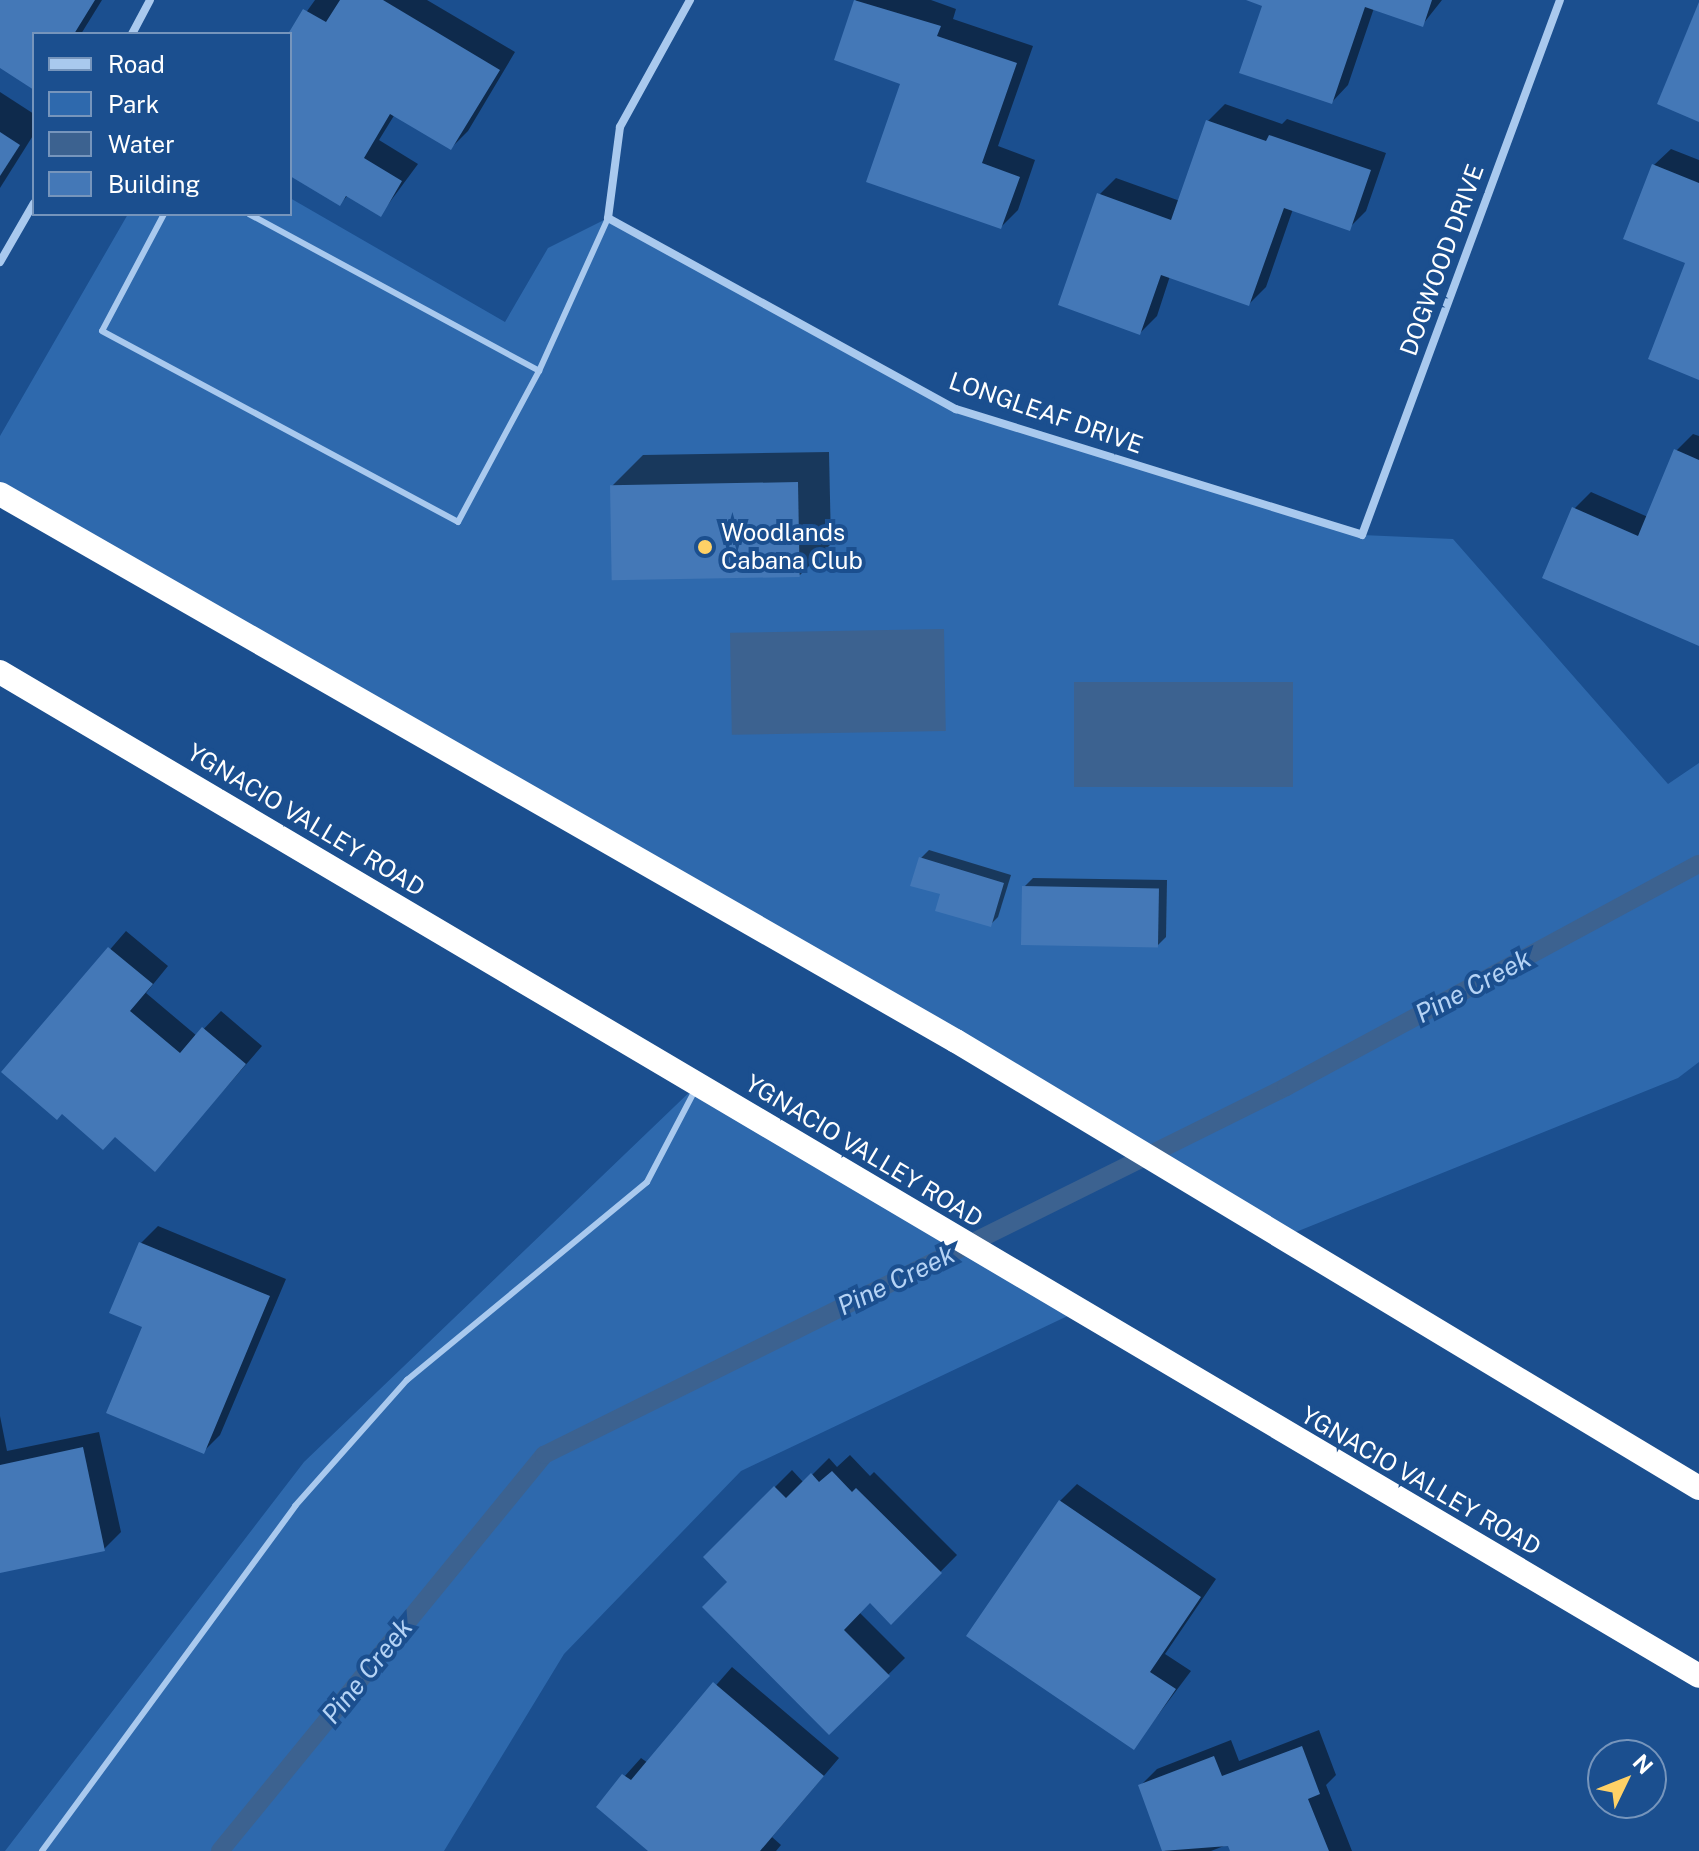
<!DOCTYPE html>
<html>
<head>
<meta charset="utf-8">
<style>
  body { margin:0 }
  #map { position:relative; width:1699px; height:1851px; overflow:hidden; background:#1b4f8f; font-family:"Public Sans",sans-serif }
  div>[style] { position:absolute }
  .green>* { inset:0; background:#2e69ad }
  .water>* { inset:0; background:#3c6290; transform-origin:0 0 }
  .shadow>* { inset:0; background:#0007 }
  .stream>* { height:18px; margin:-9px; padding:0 9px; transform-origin:9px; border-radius:9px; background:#3c6290 }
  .building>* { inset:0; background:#4478b7; transform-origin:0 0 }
  .lane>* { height:6px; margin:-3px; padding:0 3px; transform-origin:3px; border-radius:3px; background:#a9c9ee }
  .street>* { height:8px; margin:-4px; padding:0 4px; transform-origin:4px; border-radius:4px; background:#a9c9ee }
  .highway>* { height:24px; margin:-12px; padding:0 12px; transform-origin:12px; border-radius:12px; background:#fff }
  .dots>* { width:22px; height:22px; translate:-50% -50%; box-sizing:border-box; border:4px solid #1b4f8f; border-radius:50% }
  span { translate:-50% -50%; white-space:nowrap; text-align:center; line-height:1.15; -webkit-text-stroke:8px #1b4f8f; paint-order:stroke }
  .street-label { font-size:24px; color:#fff }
  .poi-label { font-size:24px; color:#fff }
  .left { translate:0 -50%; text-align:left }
  .water-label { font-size:26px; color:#b5d3f5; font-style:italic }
  .legend { position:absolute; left:32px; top:32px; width:260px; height:184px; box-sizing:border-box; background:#1b4f8f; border:2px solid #7695bc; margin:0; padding:10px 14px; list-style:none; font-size:24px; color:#fff }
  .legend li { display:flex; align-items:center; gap:16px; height:40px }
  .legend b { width:40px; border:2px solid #7695bc }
  .north { position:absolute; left:1587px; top:1739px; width:80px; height:80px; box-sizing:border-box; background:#1b4f8f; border:2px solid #7695bc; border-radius:50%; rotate:47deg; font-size:22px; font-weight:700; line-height:32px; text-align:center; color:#fff }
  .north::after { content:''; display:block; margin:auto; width:28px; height:36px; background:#ffd166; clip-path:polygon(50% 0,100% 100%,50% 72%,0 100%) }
</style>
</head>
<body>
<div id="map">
  <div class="green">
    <i style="clip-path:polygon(290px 198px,505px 322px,548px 248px,608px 218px,956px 409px,1362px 535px,1453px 539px,1668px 784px,1699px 763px,1699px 1062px,1678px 1078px,1281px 1238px,0 494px,0 436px,128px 214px,290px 214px)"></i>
    <i style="clip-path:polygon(699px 1083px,1076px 1312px,741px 1471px,564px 1654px,444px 1851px,5px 1851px,304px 1462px)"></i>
  </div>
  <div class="water">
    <i style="left:944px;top:629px;width:102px;height:214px;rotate:89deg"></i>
    <i style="left:1074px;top:682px;width:219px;height:105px"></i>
  </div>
  <div class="shadow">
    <i style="clip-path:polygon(0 0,102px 0,81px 34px,34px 34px,34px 88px,0 66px)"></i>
    <i style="clip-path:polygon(315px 0,427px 0,515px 52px,468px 131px,451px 148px,395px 114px,379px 140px,418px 164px,381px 214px,348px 195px,340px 204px,290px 35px)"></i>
    <i style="clip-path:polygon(856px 0,931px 0,956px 9px,953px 19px,1033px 46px,998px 146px,1035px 160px,1018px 210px,1001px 227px,903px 83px,836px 59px)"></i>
    <i style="clip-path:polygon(1251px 0,1442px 0,1423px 24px,1374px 8px,1348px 85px,1332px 102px,1264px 4px)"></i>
    <i style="clip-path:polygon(0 92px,34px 114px,34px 134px,0 188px)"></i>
    <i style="clip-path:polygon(1225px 104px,1282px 124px,1287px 119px,1386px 153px,1366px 211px,1349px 228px,1293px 209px,1266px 287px,1249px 304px,1170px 276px,1157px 316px,1140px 333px,1099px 195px,1116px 178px,1180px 201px,1208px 121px)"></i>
    <i style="clip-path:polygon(1671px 149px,1699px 160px,1699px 378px,1688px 262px,1654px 165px)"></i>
    <i style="clip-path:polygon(1693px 434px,1699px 436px,1699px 644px,1574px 509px,1591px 492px,1648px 517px,1676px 451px)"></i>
    <i style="clip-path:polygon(829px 452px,831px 544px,800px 575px,612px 486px,643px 455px)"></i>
    <i style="clip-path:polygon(929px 850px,1011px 875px,998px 917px,990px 925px,942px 892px,921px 858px)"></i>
    <i style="clip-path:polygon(1033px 878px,1167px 880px,1166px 937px,1158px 945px,1024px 887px)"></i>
    <i style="clip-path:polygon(126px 931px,168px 966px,146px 993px,197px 1036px,221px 1011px,262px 1046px,155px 1169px,115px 1135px,62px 1112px,4px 1072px)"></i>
    <i style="clip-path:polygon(158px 1226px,286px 1279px,220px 1435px,203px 1452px,145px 1326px,112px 1312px,141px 1243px)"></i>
    <i style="clip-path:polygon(0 1416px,7px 1451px,99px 1432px,121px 1532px,104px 1549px,0 1571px)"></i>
    <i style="clip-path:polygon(850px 1455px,870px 1476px,874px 1472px,957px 1555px,891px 1622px,870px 1601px,859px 1612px,905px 1658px,829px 1733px,730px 1582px,705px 1557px,792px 1470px,804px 1483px,829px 1458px,837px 1467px)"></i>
    <i style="clip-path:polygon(1077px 1484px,1216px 1579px,1165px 1654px,1191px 1671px,1134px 1747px,1060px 1501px)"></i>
    <i style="clip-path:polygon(732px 1667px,839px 1758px,772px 1837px,781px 1845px,776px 1851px,651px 1851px,598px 1806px,641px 1758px,648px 1763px)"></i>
    <i style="clip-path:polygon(1319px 1730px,1336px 1775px,1326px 1785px,1352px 1851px,1232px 1851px,1229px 1844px,1211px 1851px,1165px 1851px,1140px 1786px,1157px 1769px,1231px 1740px,1239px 1761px)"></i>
  </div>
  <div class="stream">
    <i style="left:220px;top:1851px;width:512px;rotate:-50.71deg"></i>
    <i style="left:544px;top:1455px;width:828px;rotate:-26.38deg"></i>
    <i style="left:1286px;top:1087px;width:469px;rotate:-28.4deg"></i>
  </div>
  <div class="building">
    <i style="clip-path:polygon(0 0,95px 0,74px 34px,34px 34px,34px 90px,0 68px)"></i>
    <i style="clip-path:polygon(340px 0,383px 0,500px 70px,451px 150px,390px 114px,364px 158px,402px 181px,381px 217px,346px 196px,340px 206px,290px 176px,288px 34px,303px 9px,326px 22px)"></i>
    <i style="clip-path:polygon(854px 0,941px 26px,937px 36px,1017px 63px,982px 163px,1020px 177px,1001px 229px,866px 182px,900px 84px,834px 60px)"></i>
    <i style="clip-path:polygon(1246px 0,1432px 0,1423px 27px,1365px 7px,1332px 104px,1239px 73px,1262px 6px)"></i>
    <i style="clip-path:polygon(1699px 2px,1699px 122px,1657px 104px)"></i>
    <i style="clip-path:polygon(1206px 120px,1266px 141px,1269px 135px,1371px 170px,1350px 231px,1284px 208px,1249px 306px,1161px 275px,1140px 335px,1058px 305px,1097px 193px,1171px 220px)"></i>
    <i style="clip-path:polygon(0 132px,20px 145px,0 176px)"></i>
    <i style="clip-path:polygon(1652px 164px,1699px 183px,1699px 380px,1648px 359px,1685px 263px,1623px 239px)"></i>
    <i style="clip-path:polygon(1674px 449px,1699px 460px,1699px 646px,1542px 578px,1572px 507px,1638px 536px)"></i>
    <i style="left:798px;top:482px;width:95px;height:188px;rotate:89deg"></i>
    <i style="clip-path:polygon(919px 857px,1004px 883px,991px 927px,935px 911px,940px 894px,910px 886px)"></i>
    <i style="left:1022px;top:886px;width:137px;height:59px;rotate:1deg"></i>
    <i style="clip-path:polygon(108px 947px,153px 984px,130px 1011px,180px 1053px,202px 1027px,246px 1064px,155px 1172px,115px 1137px,103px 1150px,62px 1114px,57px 1120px,1px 1072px)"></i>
    <i style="clip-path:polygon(139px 1242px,270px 1296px,204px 1454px,106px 1413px,142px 1327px,109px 1313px)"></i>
    <i style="clip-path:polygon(83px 1447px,105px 1551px,0 1573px,0 1465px)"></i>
    <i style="clip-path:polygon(832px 1471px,852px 1492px,856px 1488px,942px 1573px,891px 1625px,870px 1603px,844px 1630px,890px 1676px,829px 1735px,702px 1607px,727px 1582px,703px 1557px,774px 1486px,786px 1498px,811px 1473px,819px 1482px)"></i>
    <i style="clip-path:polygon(1059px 1500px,1201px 1597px,1150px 1672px,1176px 1689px,1134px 1750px,966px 1636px)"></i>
    <i style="clip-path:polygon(713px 1682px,824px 1776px,760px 1851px,648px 1851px,596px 1807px,622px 1774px,631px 1780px)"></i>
    <i style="clip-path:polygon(1302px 1746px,1320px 1794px,1308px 1799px,1329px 1851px,1230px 1851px,1228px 1846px,1162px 1851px,1138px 1785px,1214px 1756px,1222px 1776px)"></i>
  </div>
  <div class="lane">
    <i style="left:164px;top:214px;width:132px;rotate:117.9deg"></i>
    <i style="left:102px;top:331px;width:404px;rotate:28.2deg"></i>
    <i style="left:458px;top:522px;width:171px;rotate:-61.8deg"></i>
    <i style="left:539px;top:371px;width:168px;rotate:-65.7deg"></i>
    <i style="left:249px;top:214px;width:330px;rotate:28.4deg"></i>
    <i style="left:42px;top:1851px;width:428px;rotate:-53.7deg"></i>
    <i style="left:295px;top:1506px;width:169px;rotate:-48.4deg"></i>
    <i style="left:407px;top:1380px;width:311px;rotate:-39.5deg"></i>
    <i style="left:647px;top:1182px;width:104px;rotate:-62.4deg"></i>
  </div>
  <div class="street">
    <i style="left:690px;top:0;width:145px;rotate:118.9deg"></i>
    <i style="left:620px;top:127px;width:92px;rotate:97.5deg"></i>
    <i style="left:608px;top:218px;width:397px;rotate:28.8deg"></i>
    <i style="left:956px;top:409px;width:425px;rotate:17.2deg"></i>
    <i style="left:1362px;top:535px;width:570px;rotate:-69.69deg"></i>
    <i style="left:132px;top:34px;width:38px;rotate:-62deg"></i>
    <i style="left:0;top:262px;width:68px;rotate:-60deg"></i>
  </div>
  <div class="highway">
    <i style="left:0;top:494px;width:1101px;rotate:29.78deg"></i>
    <i style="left:956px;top:1041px;width:867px;rotate:31.03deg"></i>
    <i style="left:0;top:672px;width:1973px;rotate:30.58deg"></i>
  </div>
  <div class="dots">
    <i style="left:705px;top:547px;background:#ffd166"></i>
  </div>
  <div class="street-label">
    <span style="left:1442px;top:260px;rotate:-70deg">DOGWOOD DRIVE</span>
    <span style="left:1046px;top:413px;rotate:19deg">LONGLEAF DRIVE</span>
    <span style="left:306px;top:820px;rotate:31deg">YGNACIO VALLEY ROAD</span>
    <span style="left:864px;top:1151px;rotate:31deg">YGNACIO VALLEY ROAD</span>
    <span style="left:1421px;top:1481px;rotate:30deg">YGNACIO VALLEY ROAD</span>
  </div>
  <div class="poi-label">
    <span class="left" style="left:721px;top:547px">Woodlands<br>Cabana Club</span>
  </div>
  <div class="water-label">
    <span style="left:1473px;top:986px;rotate:-28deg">Pine Creek</span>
    <span style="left:896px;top:1280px;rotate:-26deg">Pine Creek</span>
    <span style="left:367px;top:1671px;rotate:-51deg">Pine Creek</span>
  </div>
  <ul class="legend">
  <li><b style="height:10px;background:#a9c9ee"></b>Road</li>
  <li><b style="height:22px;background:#2e69ad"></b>Park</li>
  <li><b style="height:22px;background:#3c6290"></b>Water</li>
  <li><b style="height:22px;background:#4478b7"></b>Building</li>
  </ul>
  <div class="north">N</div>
</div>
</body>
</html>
